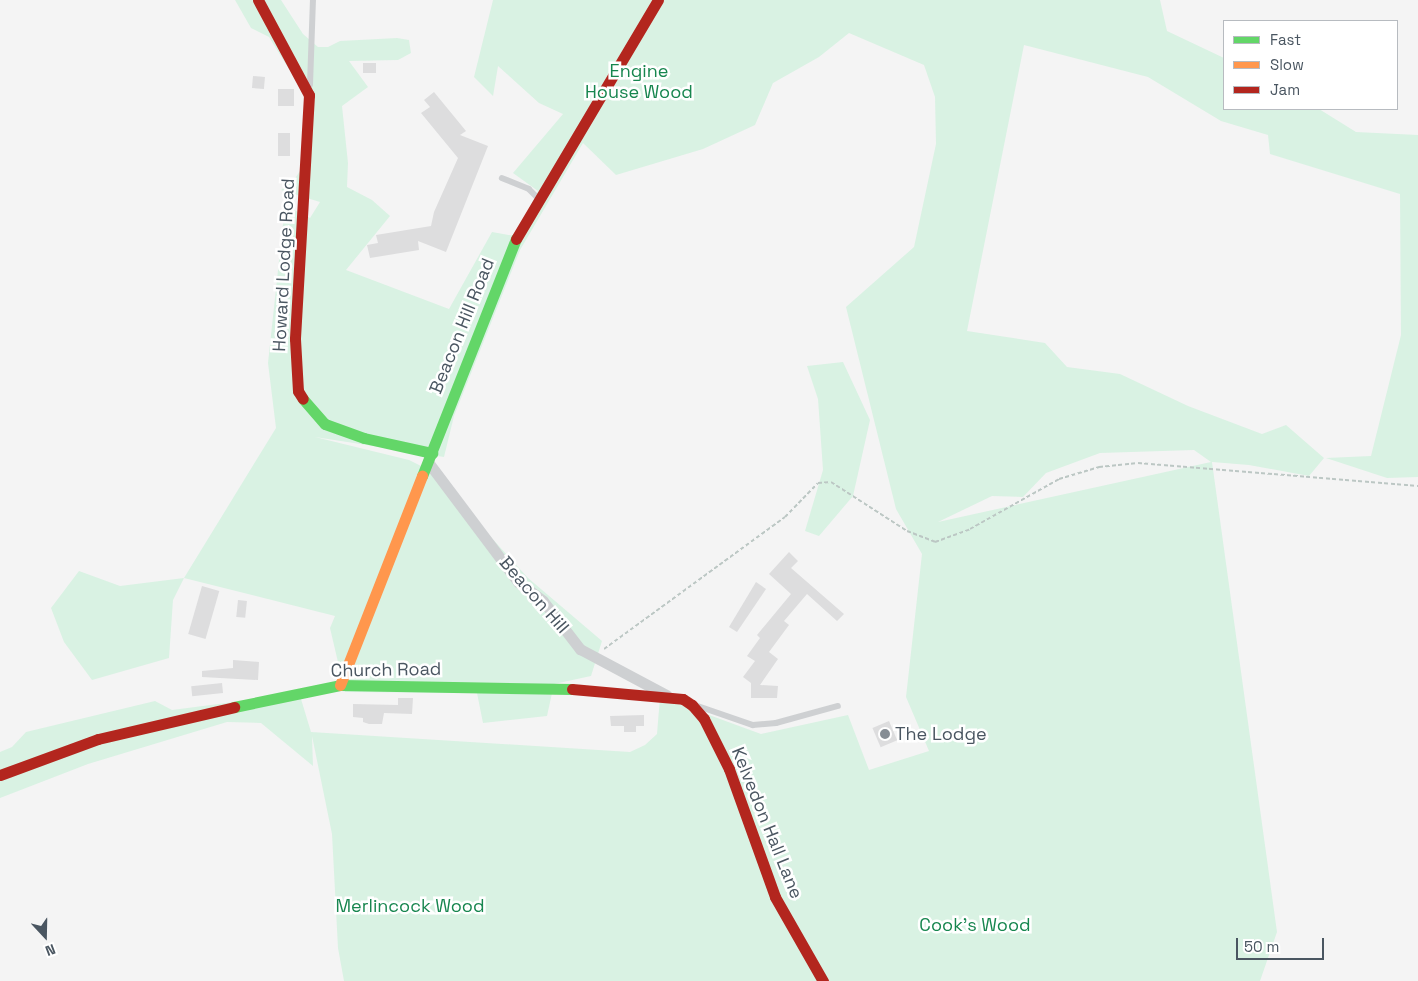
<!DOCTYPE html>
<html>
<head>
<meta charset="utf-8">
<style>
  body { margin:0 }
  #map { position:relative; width:1418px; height:981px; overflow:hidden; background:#f4f4f4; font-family:"Space Grotesk",sans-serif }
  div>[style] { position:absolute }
  .green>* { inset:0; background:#d9f2e3 }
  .building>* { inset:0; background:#ddddde; transform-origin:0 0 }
  .path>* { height:2px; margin-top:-1px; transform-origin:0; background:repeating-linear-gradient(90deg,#bcc7c4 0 4px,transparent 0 6.5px) }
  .lane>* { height:5.5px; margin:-2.75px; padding:0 2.75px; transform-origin:2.75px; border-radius:2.75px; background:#ced0d2 }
  .street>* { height:11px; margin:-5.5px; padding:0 5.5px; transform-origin:5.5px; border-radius:5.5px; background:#ced0d2 }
  .fast>* { height:11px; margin:-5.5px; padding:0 5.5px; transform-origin:5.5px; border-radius:5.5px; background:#63d668 }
  .slow>* { height:11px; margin:-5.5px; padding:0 5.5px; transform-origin:5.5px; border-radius:5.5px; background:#ff974d }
  .jam>* { height:11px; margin:-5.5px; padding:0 5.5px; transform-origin:5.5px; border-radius:5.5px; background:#b3261e }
  .dots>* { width:14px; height:14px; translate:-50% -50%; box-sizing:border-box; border:2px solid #fff; border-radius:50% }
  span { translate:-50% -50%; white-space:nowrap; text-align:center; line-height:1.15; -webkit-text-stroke:5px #fff; paint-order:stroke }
  .park-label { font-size:18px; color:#17864f }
  .street-label { font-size:18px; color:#4a5661 }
  .poi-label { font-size:18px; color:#4a5661 }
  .left { translate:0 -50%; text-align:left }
  .legend { position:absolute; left:1223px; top:20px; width:175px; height:90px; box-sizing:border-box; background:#fff; border:1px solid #b7bbc0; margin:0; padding:6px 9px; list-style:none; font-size:15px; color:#4a5661 }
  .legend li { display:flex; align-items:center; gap:10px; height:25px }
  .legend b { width:25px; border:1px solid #b7bbc0 }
  .north { position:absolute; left:20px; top:911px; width:50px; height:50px; -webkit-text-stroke:4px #fff; paint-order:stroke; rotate:159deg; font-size:14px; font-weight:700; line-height:20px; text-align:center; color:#4a5661 }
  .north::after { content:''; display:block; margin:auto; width:18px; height:22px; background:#4a5661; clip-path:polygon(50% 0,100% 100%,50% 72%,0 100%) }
  .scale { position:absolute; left:1236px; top:938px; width:88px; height:22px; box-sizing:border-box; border:2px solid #4a5661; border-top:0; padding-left:6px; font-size:15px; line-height:18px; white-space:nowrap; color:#4a5661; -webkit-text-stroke:4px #fff; paint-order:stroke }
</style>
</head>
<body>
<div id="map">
  <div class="green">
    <i style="clip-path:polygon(evenodd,235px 0,281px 0,303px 34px,318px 47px,328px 47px,340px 41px,397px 38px,409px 40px,411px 53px,398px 60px,349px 61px,368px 87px,342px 106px,348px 163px,347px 187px,372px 200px,390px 216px,346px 270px,449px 309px,492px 232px,515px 236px,538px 191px,513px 173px,563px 114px,539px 103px,498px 66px,493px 96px,474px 77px,493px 0,1160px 0,1167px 31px,1224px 58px,1224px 109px,1319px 109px,1356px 132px,1418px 135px,1418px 477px,1387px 478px,1326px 458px,1371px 456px,1401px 335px,1400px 194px,1270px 154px,1268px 135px,1221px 121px,1148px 77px,1024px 45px,967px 331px,1045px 343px,1067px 367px,1120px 374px,1188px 406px,1262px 434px,1286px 425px,1324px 458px,1309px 476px,1249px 465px,1212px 462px,1277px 932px,1260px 981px,344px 981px,338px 948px,332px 834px,312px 736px,313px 766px,261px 723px,227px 722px,88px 764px,0 798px,0 752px,12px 747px,26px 732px,155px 701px,172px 710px,249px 700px,301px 699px,311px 732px,630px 752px,645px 745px,657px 734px,660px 697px,761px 734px,848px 715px,869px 770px,929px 751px,906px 697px,922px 554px,896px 509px,846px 307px,914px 247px,936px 144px,935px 97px,924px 65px,849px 33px,819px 57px,773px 83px,755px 125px,703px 149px,616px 175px,583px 143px,520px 250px,454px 416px,444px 457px,315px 437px,409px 460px,431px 471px,528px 578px,602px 641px,591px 676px,554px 684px,547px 716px,483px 723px,477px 693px,345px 692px,330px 628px,335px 616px,184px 578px,173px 600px,169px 658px,92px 680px,64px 642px,51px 608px,79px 571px,120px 586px,184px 578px,276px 428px,268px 363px,285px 205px,310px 218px,320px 202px,281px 190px,294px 180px,304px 165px,312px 106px,269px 37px,251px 28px,235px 0,1194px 450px,1211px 462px,938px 522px,992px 496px,1023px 497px,1046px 473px,1100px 453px,1194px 450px)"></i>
    <i style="clip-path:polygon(843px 362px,870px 420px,853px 496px,819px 536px,805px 531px,823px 470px,818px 399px,807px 366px)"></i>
  </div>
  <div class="building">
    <i style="left:363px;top:63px;width:13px;height:10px"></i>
    <i style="left:253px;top:76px;width:12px;height:12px;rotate:5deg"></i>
    <i style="left:278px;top:89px;width:16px;height:17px"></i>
    <i style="clip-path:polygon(434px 92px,466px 131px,460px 135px,488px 146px,446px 252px,418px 241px,419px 250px,370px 258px,367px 245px,378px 243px,376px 235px,431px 226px,434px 212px,458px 158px,421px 113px,430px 107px,424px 100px)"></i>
    <i style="left:278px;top:133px;width:12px;height:23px"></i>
    <i style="clip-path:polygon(789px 552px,798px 561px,791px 568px,844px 614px,837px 621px,807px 594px,784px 621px,789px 625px,769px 652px,778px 659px,760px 685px,778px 686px,777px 698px,751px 698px,751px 683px,743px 677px,755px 661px,747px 656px,760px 638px,757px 635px,791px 594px,769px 574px)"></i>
    <i style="clip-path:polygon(756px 582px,766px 589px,737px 632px,729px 627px)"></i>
    <i style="left:202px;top:586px;width:18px;height:50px;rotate:16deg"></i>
    <i style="left:238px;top:600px;width:9px;height:17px;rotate:6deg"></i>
    <i style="clip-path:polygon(233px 660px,259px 662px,258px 680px,202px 677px,202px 671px,233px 668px)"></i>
    <i style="left:222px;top:683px;width:10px;height:31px;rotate:84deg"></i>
    <i style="clip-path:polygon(398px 698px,413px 698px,412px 714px,384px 713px,382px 724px,369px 724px,363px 722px,363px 718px,353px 717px,353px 704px,398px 705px)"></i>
    <i style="clip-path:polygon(644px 715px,644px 726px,636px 726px,636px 732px,624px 732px,624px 726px,611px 726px,610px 716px)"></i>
    <i style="left:889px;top:721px;width:21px;height:18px;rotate:67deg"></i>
  </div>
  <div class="path">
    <i style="left:604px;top:649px;width:224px;rotate:-36.1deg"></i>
    <i style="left:785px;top:517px;width:47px;rotate:-45.9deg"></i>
    <i style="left:818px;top:483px;width:13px;rotate:-4deg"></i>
    <i style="left:831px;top:482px;width:90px;rotate:32.8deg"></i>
    <i style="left:907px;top:531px;width:30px;rotate:21deg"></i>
    <i style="left:935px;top:542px;width:37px;rotate:-20deg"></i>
    <i style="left:970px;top:529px;width:102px;rotate:-29.3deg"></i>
    <i style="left:1059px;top:479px;width:42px;rotate:-16.7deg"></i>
    <i style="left:1099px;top:467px;width:39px;rotate:-6deg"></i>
    <i style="left:1138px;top:463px;width:281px;rotate:4.7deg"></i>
  </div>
  <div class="lane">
    <i style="left:310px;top:85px;width:85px;rotate:-88deg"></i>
    <i style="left:502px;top:178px;width:29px;rotate:22deg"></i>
    <i style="left:529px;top:189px;width:13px;rotate:45deg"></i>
    <i style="left:698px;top:706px;width:58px;rotate:19.1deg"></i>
    <i style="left:753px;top:725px;width:23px;rotate:-5deg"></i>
    <i style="left:776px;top:723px;width:64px;rotate:-15.3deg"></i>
  </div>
  <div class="street">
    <i style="left:428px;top:462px;width:150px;rotate:53.1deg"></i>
    <i style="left:518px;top:582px;width:31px;rotate:37deg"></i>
    <i style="left:543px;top:601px;width:61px;rotate:52.4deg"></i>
    <i style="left:580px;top:649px;width:98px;rotate:28.1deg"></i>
  </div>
  <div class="fast">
    <i style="left:303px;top:399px;width:33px;rotate:49deg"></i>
    <i style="left:325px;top:424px;width:41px;rotate:19.7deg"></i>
    <i style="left:364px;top:438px;width:70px;rotate:12.4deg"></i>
    <i style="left:422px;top:476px;width:255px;rotate:-68.4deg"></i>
    <i style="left:234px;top:707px;width:108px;rotate:-11.7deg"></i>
    <i style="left:340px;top:685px;width:232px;rotate:1deg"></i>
  </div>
  <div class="slow">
    <i style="left:340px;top:685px;width:225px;rotate:-68.6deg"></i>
  </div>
  <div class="jam">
    <i style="left:258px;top:0;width:108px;rotate:61.8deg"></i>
    <i style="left:309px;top:95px;width:244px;rotate:93.3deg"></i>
    <i style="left:295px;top:339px;width:52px;rotate:86.7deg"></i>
    <i style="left:298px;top:391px;width:9px;rotate:58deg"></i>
    <i style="left:516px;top:239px;width:278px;rotate:-59.3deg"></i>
    <i style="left:572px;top:689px;width:111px;rotate:5.1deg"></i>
    <i style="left:683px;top:699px;width:11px;rotate:34deg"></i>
    <i style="left:692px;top:705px;width:18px;rotate:49deg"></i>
    <i style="left:704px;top:719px;width:56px;rotate:63.4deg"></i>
    <i style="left:729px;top:769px;width:136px;rotate:70.2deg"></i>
    <i style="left:775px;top:897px;width:97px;rotate:60.3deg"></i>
    <i style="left:0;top:775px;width:104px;rotate:-20.2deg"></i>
    <i style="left:98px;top:739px;width:140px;rotate:-13.2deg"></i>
  </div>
  <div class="dots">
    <i style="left:885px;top:734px;background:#868d94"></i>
  </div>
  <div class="park-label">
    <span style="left:639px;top:82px">Engine<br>House Wood</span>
    <span style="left:410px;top:906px">Merlincock Wood</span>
    <span style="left:975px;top:925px">Cook's Wood</span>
  </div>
  <div class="street-label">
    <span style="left:284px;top:265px;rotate:-87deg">Howard Lodge Road</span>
    <span style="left:462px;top:326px;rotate:-68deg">Beacon Hill Road</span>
    <span style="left:534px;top:595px;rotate:49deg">Beacon Hill</span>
    <span style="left:386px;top:670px;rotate:-1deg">Church Road</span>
    <span style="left:767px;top:823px;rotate:68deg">Kelvedon Hall Lane</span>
  </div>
  <div class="poi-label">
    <span class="left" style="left:895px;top:734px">The Lodge</span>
  </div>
  <ul class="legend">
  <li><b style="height:6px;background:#63d668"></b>Fast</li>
  <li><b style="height:6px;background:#ff974d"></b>Slow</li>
  <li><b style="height:6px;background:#b3261e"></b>Jam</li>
  </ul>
  <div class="north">N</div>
  <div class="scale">50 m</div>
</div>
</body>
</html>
